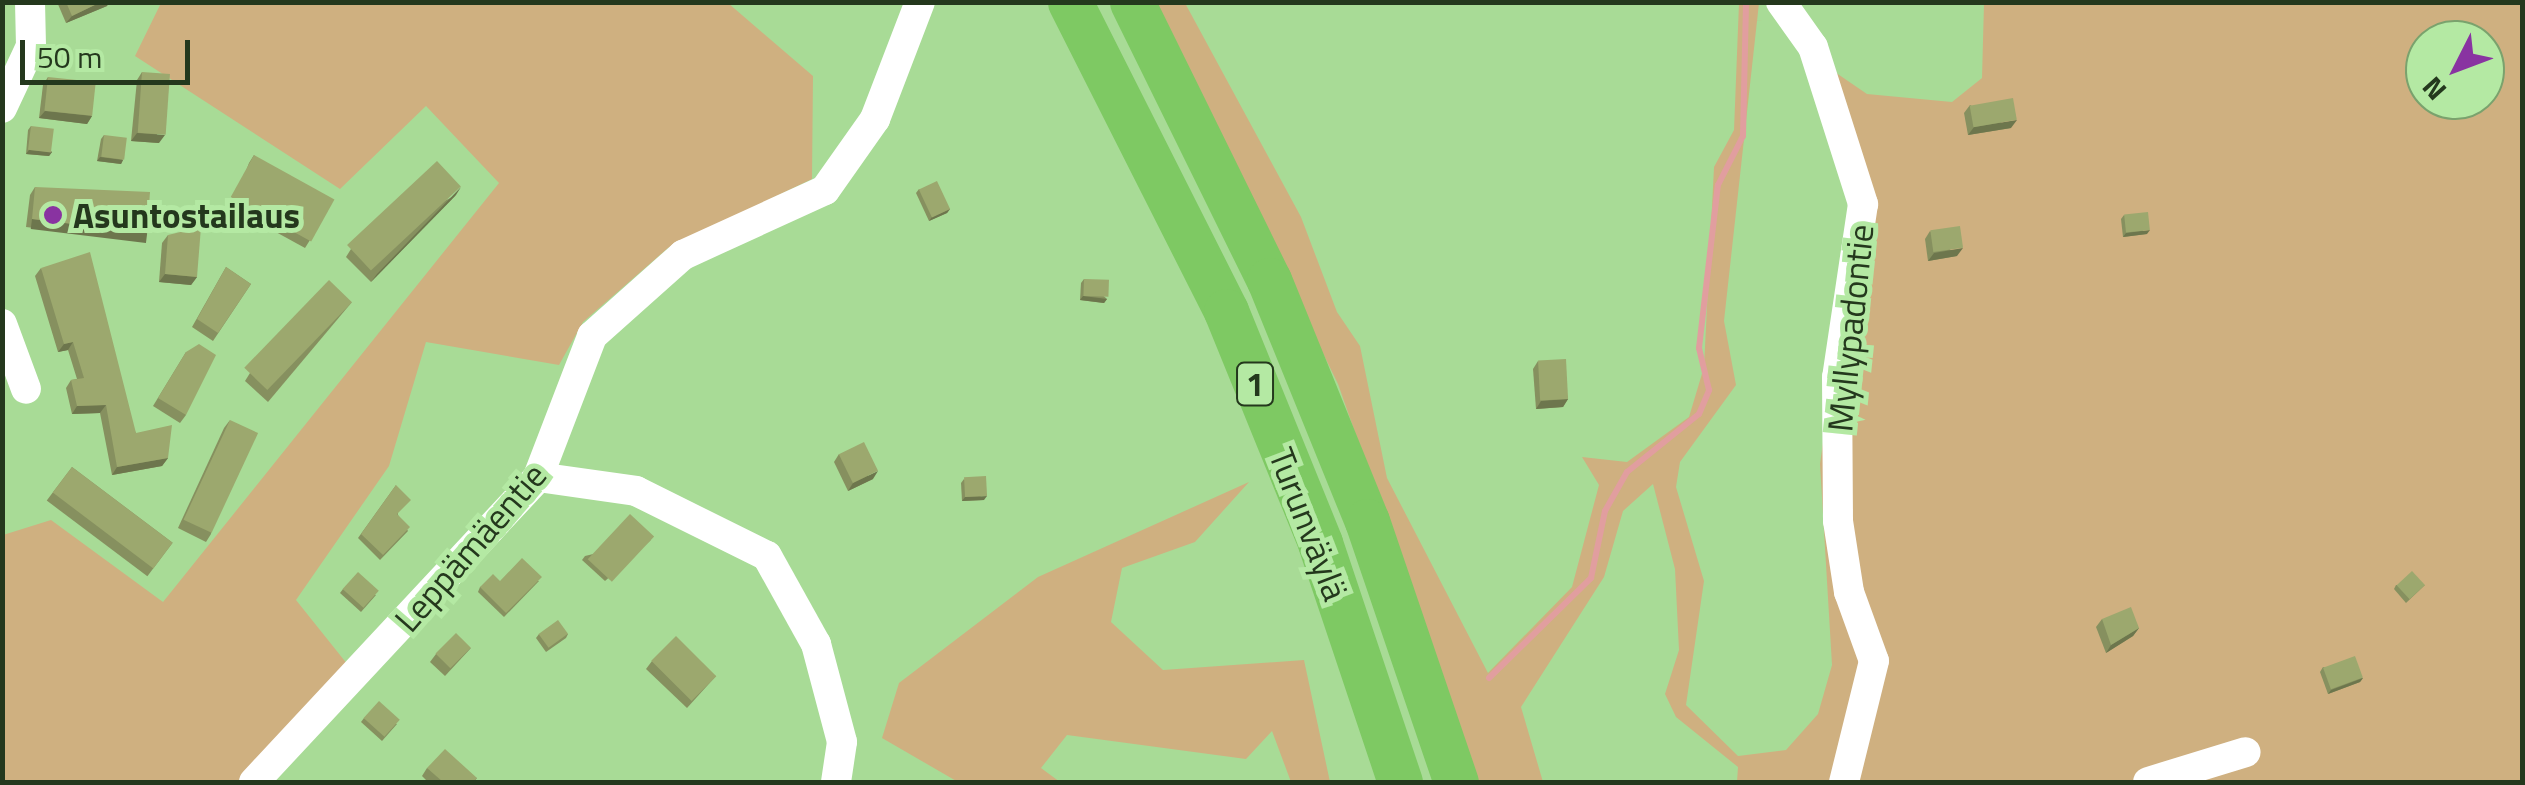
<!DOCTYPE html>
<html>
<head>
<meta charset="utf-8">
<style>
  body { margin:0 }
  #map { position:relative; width:2525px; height:785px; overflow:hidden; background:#a8db96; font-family:"Titillium Web",sans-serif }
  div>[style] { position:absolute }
  .green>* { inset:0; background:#cfb080 }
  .stream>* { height:6px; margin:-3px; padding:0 3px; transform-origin:3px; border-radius:3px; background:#e19e9f }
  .minor>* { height:30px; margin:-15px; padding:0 15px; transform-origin:15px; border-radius:15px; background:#fff }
  .highway>* { height:45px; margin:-22.5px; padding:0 22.5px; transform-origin:22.5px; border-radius:22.5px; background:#7ec963 }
  .wall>* { inset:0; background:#86905f; transform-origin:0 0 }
  .shaded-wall>* { inset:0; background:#6d764d; transform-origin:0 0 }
  .building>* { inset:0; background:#9ca86e; transform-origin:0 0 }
  .dots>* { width:28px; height:28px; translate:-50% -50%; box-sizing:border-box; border:5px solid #b4e9a3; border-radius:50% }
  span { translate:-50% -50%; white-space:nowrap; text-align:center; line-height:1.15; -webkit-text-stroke:10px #b4e9a3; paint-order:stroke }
  .shield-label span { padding:2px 8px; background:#b4e9a3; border:2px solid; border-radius:8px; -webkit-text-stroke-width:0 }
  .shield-label { font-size:32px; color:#24381d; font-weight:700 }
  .poi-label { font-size:35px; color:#24381d; font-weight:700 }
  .left { translate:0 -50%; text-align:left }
  .street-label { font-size:35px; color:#24381d }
  .frame { position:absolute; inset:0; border:5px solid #24381d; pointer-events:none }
  .north { position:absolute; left:2405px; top:20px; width:100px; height:100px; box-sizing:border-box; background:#b4e9a3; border:2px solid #7aa26d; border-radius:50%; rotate:228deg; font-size:28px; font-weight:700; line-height:40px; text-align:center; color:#24381d }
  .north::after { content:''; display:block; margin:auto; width:35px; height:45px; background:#8933a1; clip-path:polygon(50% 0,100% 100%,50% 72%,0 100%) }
  .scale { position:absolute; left:20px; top:40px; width:170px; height:45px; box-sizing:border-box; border:5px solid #24381d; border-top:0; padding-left:12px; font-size:30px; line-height:35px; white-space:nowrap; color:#24381d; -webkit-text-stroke:8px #b4e9a3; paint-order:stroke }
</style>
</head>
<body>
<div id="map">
  <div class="green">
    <i style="clip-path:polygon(161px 3px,728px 3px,813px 76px,812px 179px,668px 248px,583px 322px,559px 365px,426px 342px,389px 466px,296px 600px,348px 665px,237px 782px,3px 782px,3px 535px,51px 520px,163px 602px,499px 183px,426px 106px,340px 189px,135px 56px)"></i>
    <i style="clip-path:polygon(evenodd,1152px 3px,1185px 3px,1301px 217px,1337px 312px,1360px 346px,1387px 478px,1488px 673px,1572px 587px,1599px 485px,1582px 457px,1627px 462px,1689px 417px,1704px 367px,1714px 167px,1734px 130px,1739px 3px,1759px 3px,1724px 321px,1736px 385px,1680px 462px,1676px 487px,1704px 581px,1686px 705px,1738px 756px,1786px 750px,1818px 714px,1832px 665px,1820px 464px,1855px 213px,1829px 68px,1867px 94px,1952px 102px,1982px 78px,1984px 3px,2522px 3px,2522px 782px,1737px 782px,1738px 767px,1676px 717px,1665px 694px,1679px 650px,1675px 569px,1653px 484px,1623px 511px,1604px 577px,1521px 707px,1543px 782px,1478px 782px,1338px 384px,1152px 3px,2425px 40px,2485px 40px,2485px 100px,2425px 100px,2425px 40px)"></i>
    <i style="clip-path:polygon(1249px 482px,1195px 542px,1122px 568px,1111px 622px,1163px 670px,1304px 660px,1330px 782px,1291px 782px,1272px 731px,1246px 759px,1067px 735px,1041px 768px,1060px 782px,958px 782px,882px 738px,899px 683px,1038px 577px)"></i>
  </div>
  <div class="stream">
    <i style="left:1489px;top:678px;width:143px;rotate:-44.4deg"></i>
    <i style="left:1591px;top:578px;width:68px;rotate:-78.2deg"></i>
    <i style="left:1605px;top:511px;width:45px;rotate:-60.6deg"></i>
    <i style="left:1627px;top:472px;width:92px;rotate:-38.9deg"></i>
    <i style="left:1699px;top:414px;width:26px;rotate:-67deg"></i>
    <i style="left:1709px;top:390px;width:43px;rotate:-103.4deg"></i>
    <i style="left:1699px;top:348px;width:164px;rotate:-83.4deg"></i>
    <i style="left:1718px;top:185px;width:55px;rotate:-63deg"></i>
    <i style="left:1743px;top:136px;width:134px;rotate:-88.7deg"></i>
  </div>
  <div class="minor">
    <i style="left:1781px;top:2px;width:55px;rotate:54.6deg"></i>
    <i style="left:1813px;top:47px;width:165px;rotate:72.3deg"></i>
    <i style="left:1863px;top:204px;width:175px;rotate:98.5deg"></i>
    <i style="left:1837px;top:377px;width:144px;rotate:89.6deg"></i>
    <i style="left:1838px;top:521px;width:72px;rotate:81.2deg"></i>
    <i style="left:1849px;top:592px;width:73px;rotate:70.1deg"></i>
    <i style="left:1874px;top:661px;width:125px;rotate:103.9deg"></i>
    <i style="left:2px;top:108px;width:68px;rotate:-64.9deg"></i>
    <i style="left:31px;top:46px;width:44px;rotate:-91.3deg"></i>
    <i style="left:2px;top:324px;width:69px;rotate:69.7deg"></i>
    <i style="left:538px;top:477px;width:99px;rotate:8.1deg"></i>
    <i style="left:636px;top:491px;width:146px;rotate:26.4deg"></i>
    <i style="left:767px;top:556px;width:101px;rotate:60.9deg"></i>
    <i style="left:816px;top:644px;width:101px;rotate:75.1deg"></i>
    <i style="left:842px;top:742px;width:40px;rotate:98.5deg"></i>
    <i style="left:254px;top:782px;width:417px;rotate:-47deg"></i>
    <i style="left:538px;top:477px;width:151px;rotate:-69deg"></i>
    <i style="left:592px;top:336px;width:122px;rotate:-41.7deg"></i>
    <i style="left:683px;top:255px;width:156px;rotate:-24.6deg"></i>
    <i style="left:825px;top:190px;width:87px;rotate:-54.8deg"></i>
    <i style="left:875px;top:119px;width:125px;rotate:-69deg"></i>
    <i style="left:2148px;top:782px;width:102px;rotate:-17deg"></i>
  </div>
  <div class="highway">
    <i style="left:1070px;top:2px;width:346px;rotate:63.2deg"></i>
    <i style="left:1226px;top:311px;width:250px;rotate:67.9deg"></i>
    <i style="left:1320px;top:543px;width:252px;rotate:71.5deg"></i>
    <i style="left:1132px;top:2px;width:310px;rotate:63.8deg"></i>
    <i style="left:1269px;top:280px;width:260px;rotate:67.9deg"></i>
    <i style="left:1367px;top:521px;width:276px;rotate:71.2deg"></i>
  </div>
  <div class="wall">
    <i style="clip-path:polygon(57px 2px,109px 2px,107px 6px,66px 23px)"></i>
    <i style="clip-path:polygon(142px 72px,159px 143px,131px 141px,137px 80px)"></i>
    <i style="clip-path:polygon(48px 77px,92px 116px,87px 124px,39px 118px,43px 85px)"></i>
    <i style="clip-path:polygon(1970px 105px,2011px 128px,1968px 135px,1964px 113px)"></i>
    <i style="clip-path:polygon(31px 126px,52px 152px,49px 156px,26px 154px,28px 130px)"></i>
    <i style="clip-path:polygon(104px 135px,123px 160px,121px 164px,97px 161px,101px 139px)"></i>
    <i style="clip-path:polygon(254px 155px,310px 240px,305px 248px,232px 208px,249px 163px)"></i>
    <i style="clip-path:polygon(35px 187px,147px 233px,141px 241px,26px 227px,30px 195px)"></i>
    <i style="clip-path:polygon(919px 189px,950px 209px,947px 213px,929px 221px,916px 193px)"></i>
    <i style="clip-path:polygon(456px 195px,371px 282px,346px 257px,351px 249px)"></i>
    <i style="clip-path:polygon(2124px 215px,2147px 234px,2123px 237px,2121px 219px)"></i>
    <i style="clip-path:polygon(1930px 231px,1957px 256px,1928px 261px,1925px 239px)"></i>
    <i style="clip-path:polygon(168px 235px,197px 277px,191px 285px,159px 282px,162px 243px)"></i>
    <i style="clip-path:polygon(226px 267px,251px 284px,213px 341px,192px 327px)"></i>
    <i style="clip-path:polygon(41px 268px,136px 433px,168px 458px,162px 466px,112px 475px,100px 413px,72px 414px,66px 388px,71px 380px,77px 379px,68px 350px,58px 352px,35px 276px)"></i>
    <i style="clip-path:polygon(1084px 279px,1107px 299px,1104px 303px,1080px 300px,1081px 283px)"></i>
    <i style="clip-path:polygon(352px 302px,268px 402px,245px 381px,250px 373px)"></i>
    <i style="clip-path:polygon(186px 352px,186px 415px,180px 423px,153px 406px)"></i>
    <i style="clip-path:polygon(1538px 361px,1568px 399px,1563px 407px,1536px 409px,1533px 369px)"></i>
    <i style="clip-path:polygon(230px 420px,211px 534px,206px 542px,178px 528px,224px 428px)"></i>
    <i style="clip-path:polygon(839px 454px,873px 479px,848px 491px,834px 462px)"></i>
    <i style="left:72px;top:467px;width:126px;height:42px;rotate:37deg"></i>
    <i style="clip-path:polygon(964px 479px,984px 500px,962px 501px,961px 483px)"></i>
    <i style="clip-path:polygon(396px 485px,398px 515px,408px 531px,380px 560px,358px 538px)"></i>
    <i style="clip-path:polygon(651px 540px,605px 581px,582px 560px,585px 556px)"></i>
    <i style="clip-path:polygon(500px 581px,539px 581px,504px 617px,478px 592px,480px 587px)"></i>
    <i style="clip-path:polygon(2396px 585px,2425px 585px,2406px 603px,2394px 589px)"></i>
    <i style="clip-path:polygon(343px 589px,376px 595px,361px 612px,340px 593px)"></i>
    <i style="clip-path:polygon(2102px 619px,2139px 628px,2133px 636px,2106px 653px,2096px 627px)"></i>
    <i style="clip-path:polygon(539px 634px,568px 634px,566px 638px,546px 652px,536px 638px)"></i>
    <i style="clip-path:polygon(471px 648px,445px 676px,430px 662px,436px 654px)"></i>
    <i style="clip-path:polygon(652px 661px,716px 676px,687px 708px,646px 669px)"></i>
    <i style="clip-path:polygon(2323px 667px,2363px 678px,2360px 682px,2328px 694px,2320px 672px)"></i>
    <i style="clip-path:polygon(364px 718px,397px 724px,382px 741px,361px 722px)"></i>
    <i style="clip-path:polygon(427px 768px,477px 778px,474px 782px,428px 782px,422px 776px)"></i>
  </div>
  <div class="shaded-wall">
    <i style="clip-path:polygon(101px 2px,109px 2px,107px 6px,66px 23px,72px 16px)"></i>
    <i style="clip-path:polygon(45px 111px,92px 116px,87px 124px,39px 118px)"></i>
    <i style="clip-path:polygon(2017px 120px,2011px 128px,1968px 135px,1974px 127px)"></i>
    <i style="clip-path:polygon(137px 133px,165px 135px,159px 143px,131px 141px)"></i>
    <i style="clip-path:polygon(29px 150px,52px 152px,49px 156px,26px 154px)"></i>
    <i style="clip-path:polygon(100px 157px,123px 160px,121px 164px,97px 161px)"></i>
    <i style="clip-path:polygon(461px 187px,456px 195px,371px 282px,377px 274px)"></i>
    <i style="clip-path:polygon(950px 209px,947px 213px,929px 221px,932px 217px)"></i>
    <i style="left:32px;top:219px;width:116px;height:10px;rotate:7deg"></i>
    <i style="clip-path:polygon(2150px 230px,2147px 234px,2123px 237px,2126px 233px)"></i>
    <i style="clip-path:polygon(1963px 248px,1957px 256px,1928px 261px,1934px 253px)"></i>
    <i style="clip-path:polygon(165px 274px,197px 277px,191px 285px,159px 282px)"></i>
    <i style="clip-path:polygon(1083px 296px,1107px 299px,1104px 303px,1080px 300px)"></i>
    <i style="clip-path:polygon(73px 342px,68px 350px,58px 352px,64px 344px)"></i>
    <i style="clip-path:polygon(1568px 399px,1563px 407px,1536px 409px,1541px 401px)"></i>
    <i style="clip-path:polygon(106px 405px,100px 413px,72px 414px,77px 406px)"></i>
    <i style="clip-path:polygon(168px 458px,162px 466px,112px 475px,117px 467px)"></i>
    <i style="clip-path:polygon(878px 471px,873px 479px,848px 491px,853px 483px)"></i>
    <i style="clip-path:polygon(987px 496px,984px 500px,962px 501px,965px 497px)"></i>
    <i style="clip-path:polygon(2139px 628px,2133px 636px,2106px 653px,2111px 645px)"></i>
    <i style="clip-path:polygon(2363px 678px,2360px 682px,2328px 694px,2331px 690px)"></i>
  </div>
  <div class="building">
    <i style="clip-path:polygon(66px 2px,101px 2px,72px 16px)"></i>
    <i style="left:142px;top:72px;width:28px;height:61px;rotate:4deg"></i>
    <i style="left:48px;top:77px;width:48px;height:34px;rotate:6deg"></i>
    <i style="left:2013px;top:98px;width:22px;height:44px;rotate:80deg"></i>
    <i style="left:31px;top:126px;width:23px;height:24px;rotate:7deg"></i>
    <i style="left:104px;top:135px;width:23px;height:22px;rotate:7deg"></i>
    <i style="left:254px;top:155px;width:92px;height:48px;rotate:29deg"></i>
    <i style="left:437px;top:161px;width:35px;height:123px;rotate:47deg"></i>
    <i style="left:937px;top:181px;width:31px;height:20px;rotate:65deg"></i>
    <i style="clip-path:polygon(35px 187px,150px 192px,147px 233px,32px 219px)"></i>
    <i style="left:2148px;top:212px;width:18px;height:24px;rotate:84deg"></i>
    <i style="left:1960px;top:226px;width:22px;height:30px;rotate:82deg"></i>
    <i style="clip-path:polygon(201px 227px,197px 277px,165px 274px,168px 235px)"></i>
    <i style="clip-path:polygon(90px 252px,136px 433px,172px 425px,168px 458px,117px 467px,106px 405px,77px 406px,71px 380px,84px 378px,73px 342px,64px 344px,41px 268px)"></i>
    <i style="clip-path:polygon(226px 267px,251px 284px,218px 333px,197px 319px)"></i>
    <i style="left:1084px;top:279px;width:25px;height:17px;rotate:2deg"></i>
    <i style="left:329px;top:280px;width:32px;height:122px;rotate:44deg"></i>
    <i style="clip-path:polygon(199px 344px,216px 355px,186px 415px,158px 398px,186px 352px)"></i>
    <i style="left:1566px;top:359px;width:40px;height:28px;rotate:87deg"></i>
    <i style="left:230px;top:420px;width:31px;height:110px;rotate:25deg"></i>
    <i style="left:864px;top:442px;width:32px;height:28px;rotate:64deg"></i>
    <i style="left:72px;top:467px;width:126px;height:32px;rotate:37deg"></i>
    <i style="left:986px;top:476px;width:20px;height:22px;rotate:87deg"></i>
    <i style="clip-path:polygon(396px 485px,411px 500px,397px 514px,410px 527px,383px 555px,361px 534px)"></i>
    <i style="left:630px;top:514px;width:33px;height:62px;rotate:43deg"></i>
    <i style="clip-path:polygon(522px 558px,542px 577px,506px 613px,480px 587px,493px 574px,500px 581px)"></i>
    <i style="left:2412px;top:571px;width:19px;height:21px;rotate:47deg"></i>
    <i style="left:358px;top:572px;width:28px;height:23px;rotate:42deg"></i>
    <i style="clip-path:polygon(2131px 607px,2139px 628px,2111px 645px,2102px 619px)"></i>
    <i style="left:558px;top:620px;width:17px;height:24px;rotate:54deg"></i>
    <i style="left:456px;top:633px;width:21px;height:29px;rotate:45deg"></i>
    <i style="left:676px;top:636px;width:57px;height:35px;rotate:45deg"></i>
    <i style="left:2355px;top:656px;width:23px;height:34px;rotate:70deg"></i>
    <i style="left:379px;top:701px;width:28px;height:23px;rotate:42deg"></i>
    <i style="clip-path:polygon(445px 749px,477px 778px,473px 782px,443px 782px,427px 768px)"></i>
  </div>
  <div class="dots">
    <i style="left:53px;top:215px;background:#8933a1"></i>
  </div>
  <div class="shield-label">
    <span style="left:1255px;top:384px">1</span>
  </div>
  <div class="poi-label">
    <span class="left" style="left:73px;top:215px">Asuntostailaus</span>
  </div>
  <div class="street-label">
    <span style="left:1850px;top:328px;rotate:-84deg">Myllypadontie</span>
    <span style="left:1309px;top:524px;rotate:69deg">Turunväylä</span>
    <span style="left:470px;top:547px;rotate:-49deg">Leppämäentie</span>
  </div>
  <div class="frame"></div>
  <div class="north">N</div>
  <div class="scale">50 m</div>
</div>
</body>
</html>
